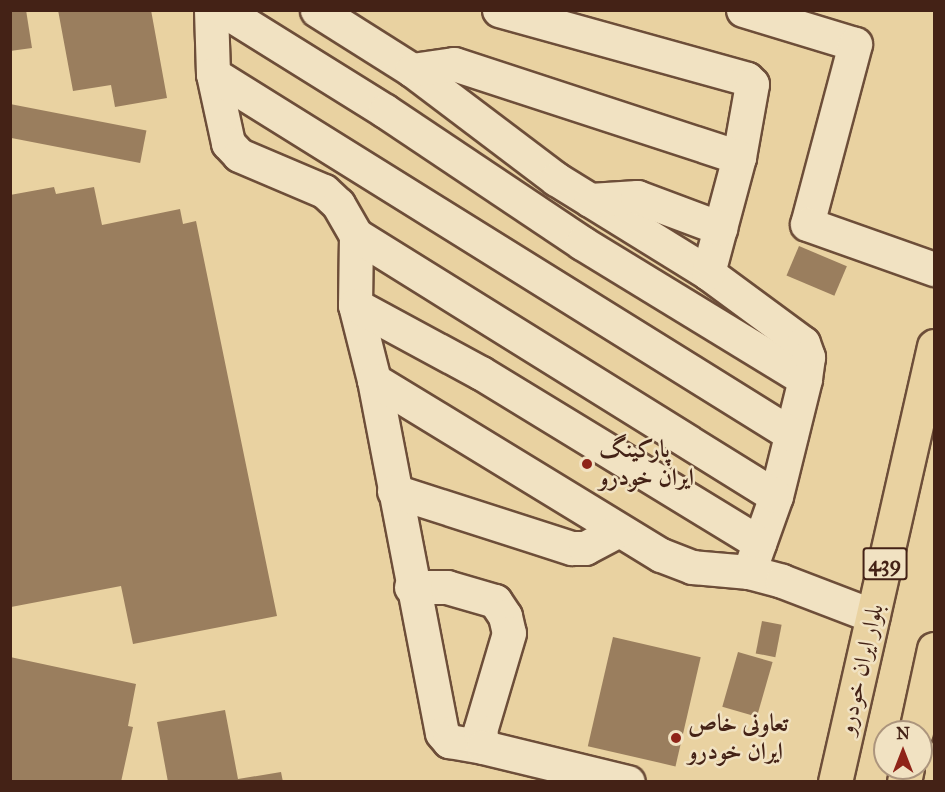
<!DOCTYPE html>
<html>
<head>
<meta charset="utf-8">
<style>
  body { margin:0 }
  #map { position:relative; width:945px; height:792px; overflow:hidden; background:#e9d2a1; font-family:"IM FELL Great Primer",Amiri,serif }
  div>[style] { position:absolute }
  .building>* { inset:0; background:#9a7e5e; transform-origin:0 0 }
  .roads { filter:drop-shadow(2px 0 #6d4e39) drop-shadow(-2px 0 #6d4e39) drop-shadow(0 2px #6d4e39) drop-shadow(0 -2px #6d4e39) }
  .minor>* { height:33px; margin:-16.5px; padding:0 16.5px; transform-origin:16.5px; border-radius:16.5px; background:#f1e2c2 }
  .major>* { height:33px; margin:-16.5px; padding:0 16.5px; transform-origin:16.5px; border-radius:16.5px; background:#e9d2a1 }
  .dots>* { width:16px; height:16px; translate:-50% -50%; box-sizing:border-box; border:3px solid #f1e2c2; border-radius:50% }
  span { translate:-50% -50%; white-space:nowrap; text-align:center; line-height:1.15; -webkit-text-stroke:5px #f1e2c2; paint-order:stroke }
  .shield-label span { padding:2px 4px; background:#f1e2c2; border:2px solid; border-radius:4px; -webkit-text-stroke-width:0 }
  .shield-label { font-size:22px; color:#442216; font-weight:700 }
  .poi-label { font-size:24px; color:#442216; font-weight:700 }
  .left { translate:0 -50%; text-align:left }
  .street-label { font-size:24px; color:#442216 }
  .frame { position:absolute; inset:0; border:12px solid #442216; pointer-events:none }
  .north { position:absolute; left:873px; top:720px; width:60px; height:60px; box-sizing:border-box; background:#f1e2c2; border:2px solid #ac957d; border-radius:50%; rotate:0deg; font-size:16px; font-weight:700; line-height:24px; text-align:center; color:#442216 }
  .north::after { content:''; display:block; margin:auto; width:21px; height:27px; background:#8f2418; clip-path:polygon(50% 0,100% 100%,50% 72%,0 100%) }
</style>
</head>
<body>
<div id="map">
  <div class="building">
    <i style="clip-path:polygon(10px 10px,26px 10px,32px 48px,10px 51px)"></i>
    <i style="clip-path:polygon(58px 10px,151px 10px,167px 98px,115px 107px,111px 85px,73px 91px)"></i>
    <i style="left:10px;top:104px;width:139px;height:33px;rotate:11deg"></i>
    <i style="clip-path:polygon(54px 187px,56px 194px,94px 187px,102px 225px,180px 209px,183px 224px,196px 221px,277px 616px,133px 644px,121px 586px,11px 607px,10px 195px)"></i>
    <i style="left:799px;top:246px;width:52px;height:32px;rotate:23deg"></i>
    <i style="left:762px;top:621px;width:20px;height:33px;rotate:11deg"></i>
    <i style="left:613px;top:637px;width:90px;height:112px;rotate:13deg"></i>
    <i style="left:738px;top:652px;width:36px;height:57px;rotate:16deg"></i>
    <i style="clip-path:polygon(10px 657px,136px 684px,128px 726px,133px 727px,121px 782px,10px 782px)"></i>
    <i style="clip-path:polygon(225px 710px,238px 779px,281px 772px,283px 782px,168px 782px,157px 722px)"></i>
  </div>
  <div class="roads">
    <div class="minor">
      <i style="left:211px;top:10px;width:64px;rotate:88.2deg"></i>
      <i style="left:213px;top:74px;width:71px;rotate:77.7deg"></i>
      <i style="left:228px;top:143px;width:16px;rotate:47deg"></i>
      <i style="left:239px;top:155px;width:92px;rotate:23deg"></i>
      <i style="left:324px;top:191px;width:19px;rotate:43deg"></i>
      <i style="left:338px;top:204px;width:36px;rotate:60deg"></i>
      <i style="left:356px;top:235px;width:70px;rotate:90.8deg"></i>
      <i style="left:355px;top:305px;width:77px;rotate:75.8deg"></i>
      <i style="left:374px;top:380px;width:359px;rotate:79.1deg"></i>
      <i style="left:442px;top:733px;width:11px;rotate:49deg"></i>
      <i style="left:449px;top:741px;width:35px;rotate:10deg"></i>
      <i style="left:223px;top:10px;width:191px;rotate:31.9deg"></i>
      <i style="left:385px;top:111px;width:237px;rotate:33.8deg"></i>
      <i style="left:582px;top:243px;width:261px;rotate:31.4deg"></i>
      <i style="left:317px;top:10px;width:112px;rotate:32.3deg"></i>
      <i style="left:412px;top:70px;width:181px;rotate:37.1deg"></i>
      <i style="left:556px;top:179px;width:179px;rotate:31.7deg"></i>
      <i style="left:708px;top:273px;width:118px;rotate:36.4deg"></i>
      <i style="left:803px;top:343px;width:15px;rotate:70deg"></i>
      <i style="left:808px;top:357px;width:22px;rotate:98deg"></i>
      <i style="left:805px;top:379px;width:121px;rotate:103.9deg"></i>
      <i style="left:776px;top:496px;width:81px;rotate:109.6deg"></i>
      <i style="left:499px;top:10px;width:257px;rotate:15.5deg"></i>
      <i style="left:747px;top:79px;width:7px;rotate:45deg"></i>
      <i style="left:752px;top:84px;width:74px;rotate:100.1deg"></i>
      <i style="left:739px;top:157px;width:120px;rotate:105deg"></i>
      <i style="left:743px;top:10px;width:117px;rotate:16.9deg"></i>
      <i style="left:855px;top:44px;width:186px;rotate:104.9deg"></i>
      <i style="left:807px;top:224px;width:135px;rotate:19.5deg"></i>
      <i style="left:412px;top:70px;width:42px;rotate:-8.1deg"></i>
      <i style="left:454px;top:64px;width:300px;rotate:18.1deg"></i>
      <i style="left:213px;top:74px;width:681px;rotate:31.92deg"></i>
      <i style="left:590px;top:200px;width:47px;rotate:-3.7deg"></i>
      <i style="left:637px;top:197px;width:89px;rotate:20.5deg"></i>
      <i style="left:356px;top:235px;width:494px;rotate:31.9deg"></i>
      <i style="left:355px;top:305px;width:143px;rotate:28.4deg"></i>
      <i style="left:481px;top:373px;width:326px;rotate:31.4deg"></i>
      <i style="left:374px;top:380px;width:336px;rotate:31.4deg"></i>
      <i style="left:661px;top:555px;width:33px;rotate:21deg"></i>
      <i style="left:692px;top:567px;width:57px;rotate:5deg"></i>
      <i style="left:749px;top:572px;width:34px;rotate:15deg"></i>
      <i style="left:782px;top:581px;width:97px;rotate:21deg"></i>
      <i style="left:394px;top:491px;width:187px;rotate:17.8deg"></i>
      <i style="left:572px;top:548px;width:13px"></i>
      <i style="left:585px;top:548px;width:38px;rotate:-28deg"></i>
      <i style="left:411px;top:587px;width:36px"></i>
      <i style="left:447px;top:587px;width:50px;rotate:16.3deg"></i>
      <i style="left:495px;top:601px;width:18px;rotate:56deg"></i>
      <i style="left:505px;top:616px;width:17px;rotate:77deg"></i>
      <i style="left:509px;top:633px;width:102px;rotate:106.5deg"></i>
      <i style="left:480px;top:731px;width:16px;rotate:79deg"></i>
      <i style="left:483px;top:747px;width:149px;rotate:13.6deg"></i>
    </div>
    <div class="major">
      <i style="left:916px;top:732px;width:85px;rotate:-77.8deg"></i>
      <i style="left:835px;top:782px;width:447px;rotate:-77.2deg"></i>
      <i style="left:904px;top:782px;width:14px;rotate:-78deg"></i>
    </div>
  </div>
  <div class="dots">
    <i style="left:587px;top:464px;background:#8f2418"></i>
    <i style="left:676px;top:738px;background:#8f2418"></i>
  </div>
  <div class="shield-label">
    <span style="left:885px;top:564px">439</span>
  </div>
  <div class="poi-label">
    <span class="left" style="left:599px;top:464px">پارکینگ<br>ایران خودرو</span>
    <span class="left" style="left:688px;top:738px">تعاونی خاص<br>ایران خودرو</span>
  </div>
  <div class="street-label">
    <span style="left:861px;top:669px;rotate:-77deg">بلوار ایران خودرو</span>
  </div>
  <div class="frame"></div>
  <div class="north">N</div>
</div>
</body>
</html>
